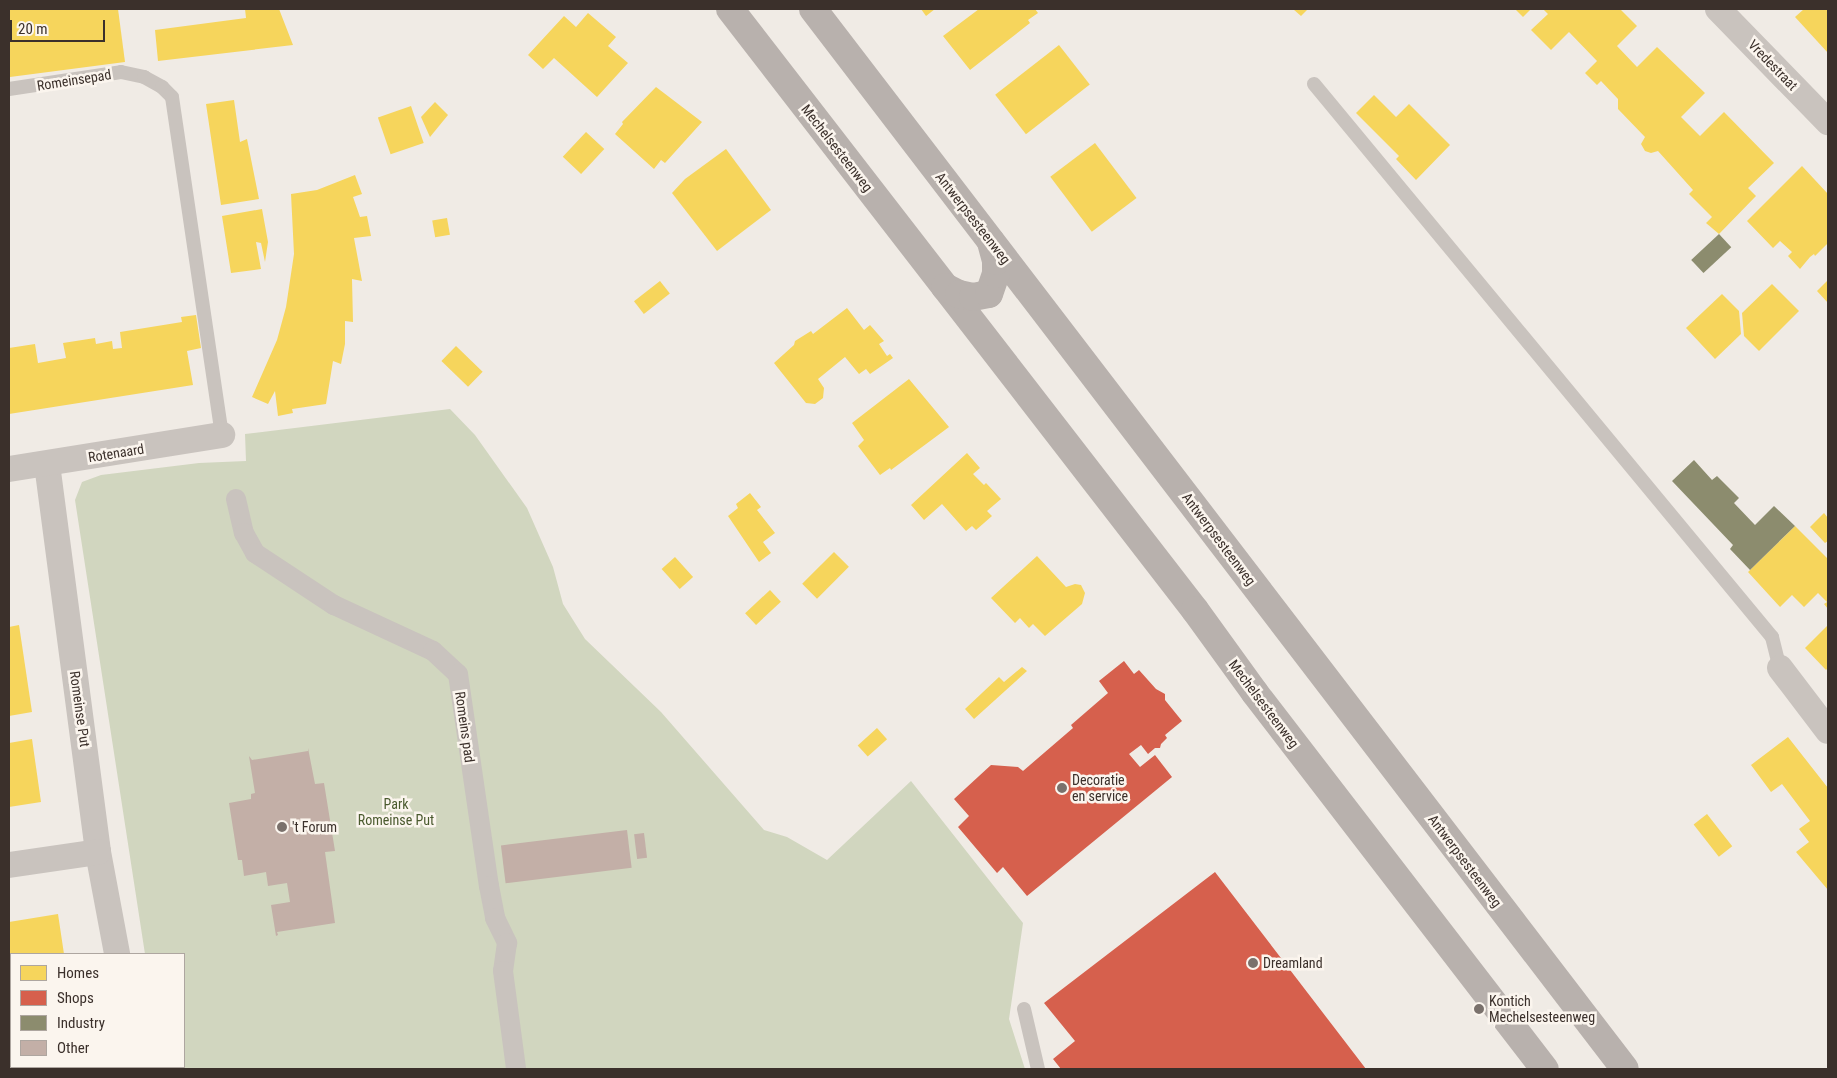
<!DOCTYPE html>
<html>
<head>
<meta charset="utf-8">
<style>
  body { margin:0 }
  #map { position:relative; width:1837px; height:1078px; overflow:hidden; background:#f0ebe5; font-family:"Roboto Condensed",sans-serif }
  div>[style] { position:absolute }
  .green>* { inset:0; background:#d1d6bf }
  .homes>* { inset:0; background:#f6d55c; transform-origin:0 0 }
  .shops>* { inset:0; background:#d6604d }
  .industry>* { inset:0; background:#8c8c6e; transform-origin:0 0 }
  .building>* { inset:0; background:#c3afa7; transform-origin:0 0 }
  .service>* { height:14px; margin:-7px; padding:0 7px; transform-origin:7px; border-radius:7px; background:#c9c3be }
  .pedestrian>* { height:20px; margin:-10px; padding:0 10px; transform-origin:10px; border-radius:10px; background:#c9c3be }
  .minor>* { height:26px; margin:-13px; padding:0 13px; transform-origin:13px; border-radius:13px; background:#c9c3be }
  .primary>* { height:28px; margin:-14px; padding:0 14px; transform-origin:14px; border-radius:14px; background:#b8b1ad }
  .dots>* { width:14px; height:14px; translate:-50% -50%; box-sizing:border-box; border:2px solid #fbf5ee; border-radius:50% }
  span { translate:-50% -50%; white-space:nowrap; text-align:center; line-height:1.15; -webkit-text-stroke:5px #fbf5ee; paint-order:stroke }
  .street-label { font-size:14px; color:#3b302b }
  .poi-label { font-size:14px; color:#3b302b }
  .left { translate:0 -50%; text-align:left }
  .park-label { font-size:14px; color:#4a5a2e }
  .frame { position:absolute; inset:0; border:10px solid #3b302b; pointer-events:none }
  .legend { position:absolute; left:10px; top:953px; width:175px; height:115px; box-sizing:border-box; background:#fbf5ee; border:1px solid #aea6a0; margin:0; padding:6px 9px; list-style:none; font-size:15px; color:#3b302b }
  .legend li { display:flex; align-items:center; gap:10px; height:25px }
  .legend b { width:25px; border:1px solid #aea6a0 }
  .scale { position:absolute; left:10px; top:20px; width:95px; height:22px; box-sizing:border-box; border:2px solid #3b302b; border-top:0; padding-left:6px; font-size:15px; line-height:18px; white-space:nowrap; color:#3b302b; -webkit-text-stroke:4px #fbf5ee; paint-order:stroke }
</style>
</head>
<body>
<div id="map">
  <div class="green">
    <i style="clip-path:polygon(450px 409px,475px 435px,527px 508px,553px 567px,563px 604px,585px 639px,661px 712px,764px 830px,787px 837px,827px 860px,911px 781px,1023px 923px,1009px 1019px,1025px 1069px,150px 1069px,151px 1067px,184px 1067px,184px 954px,145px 954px,75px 500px,82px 482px,101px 475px,199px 463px,246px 461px,245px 434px)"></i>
  </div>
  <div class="homes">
    <i style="clip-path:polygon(9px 9px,118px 9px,125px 62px,10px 77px)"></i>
    <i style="clip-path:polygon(245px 9px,279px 9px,293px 45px,158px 61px,155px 30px,246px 18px)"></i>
    <i style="clip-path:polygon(921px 9px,935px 9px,926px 16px)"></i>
    <i style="clip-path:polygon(979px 9px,1035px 9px,1038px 13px,1028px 20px,1030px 23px,970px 70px,943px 36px)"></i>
    <i style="clip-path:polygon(1293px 9px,1308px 9px,1301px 16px)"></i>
    <i style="clip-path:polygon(1515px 9px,1531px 9px,1523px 17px)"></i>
    <i style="clip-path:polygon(1543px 9px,1620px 9px,1637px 26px,1617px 46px,1637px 67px,1657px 47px,1705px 93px,1681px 117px,1700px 136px,1724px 112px,1774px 163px,1748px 188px,1756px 196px,1719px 234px,1706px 223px,1712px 217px,1689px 194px,1693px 190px,1658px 151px,1651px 153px,1645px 151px,1641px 144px,1645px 137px,1618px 109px,1618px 99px,1601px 81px,1597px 85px,1585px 73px,1597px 61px,1569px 32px,1551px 50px,1531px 30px,1548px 14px)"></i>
    <i style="clip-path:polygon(1804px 9px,1828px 9px,1828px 53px,1795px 17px)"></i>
    <i style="clip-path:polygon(588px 13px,616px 37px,608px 46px,628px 63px,597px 97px,554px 58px,543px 69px,528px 55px,564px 16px,576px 27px)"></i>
    <i style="left:1059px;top:45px;width:50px;height:81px;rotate:52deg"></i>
    <i style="clip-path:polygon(656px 87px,702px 122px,665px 163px,661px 160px,654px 169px,615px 134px,623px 124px,622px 122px)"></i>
    <i style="clip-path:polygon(1374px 95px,1396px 117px,1409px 104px,1450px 145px,1416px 180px,1396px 159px,1399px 156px,1356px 113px)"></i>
    <i style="clip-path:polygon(234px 100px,240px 142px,247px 139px,259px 199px,221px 205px,206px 104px)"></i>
    <i style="clip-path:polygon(435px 102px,448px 115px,430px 137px,421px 117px)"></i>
    <i style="left:411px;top:106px;width:39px;height:35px;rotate:71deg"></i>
    <i style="left:586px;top:132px;width:25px;height:34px;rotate:43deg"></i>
    <i style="left:1095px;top:143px;width:69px;height:56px;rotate:53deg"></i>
    <i style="clip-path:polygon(726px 149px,771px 210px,717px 251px,672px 193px,685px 179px)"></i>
    <i style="clip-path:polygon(1802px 166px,1828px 194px,1828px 243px,1815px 256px,1814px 254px,1810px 257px,1800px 269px,1788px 256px,1792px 252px,1780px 241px,1773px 248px,1747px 221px)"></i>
    <i style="clip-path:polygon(355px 175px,362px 194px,353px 197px,360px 217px,367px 216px,371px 236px,354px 238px,362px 281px,352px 279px,353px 322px,345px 321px,345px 344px,341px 364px,333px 361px,326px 404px,292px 409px,293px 413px,278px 416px,275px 391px,268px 404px,252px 397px,277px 340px,286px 307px,294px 254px,291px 194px,317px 190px)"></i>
    <i style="clip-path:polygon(262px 209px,268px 242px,265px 262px,261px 243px,256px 242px,261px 269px,231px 273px,222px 216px)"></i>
    <i style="left:447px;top:218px;width:17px;height:15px;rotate:80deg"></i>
    <i style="clip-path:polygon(1828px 280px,1828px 303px,1817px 291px)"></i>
    <i style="left:660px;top:281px;width:16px;height:33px;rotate:52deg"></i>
    <i style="clip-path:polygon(1772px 284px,1799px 311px,1759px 351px,1744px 336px,1742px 313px)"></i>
    <i style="clip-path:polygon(1722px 294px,1739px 311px,1741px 334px,1715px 359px,1686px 328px)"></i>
    <i style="clip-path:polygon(847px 308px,864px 330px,870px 325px,884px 341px,879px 344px,887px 356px,890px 354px,893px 358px,870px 374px,866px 369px,859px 374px,845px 357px,818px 379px,824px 388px,823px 398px,815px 404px,806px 403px,774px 363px,794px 345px,795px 341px,811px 331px,813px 334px)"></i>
    <i style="clip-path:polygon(196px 315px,201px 348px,187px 351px,193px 385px,9px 414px,9px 348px,35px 344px,38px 363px,66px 358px,63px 343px,95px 338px,96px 344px,112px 341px,113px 349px,122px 348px,120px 332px,182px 322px,181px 317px)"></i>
    <i style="left:456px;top:346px;width:37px;height:21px;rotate:44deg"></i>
    <i style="clip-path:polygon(909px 379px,949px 427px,891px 470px,890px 468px,880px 475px,858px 446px,864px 440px,852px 423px)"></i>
    <i style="clip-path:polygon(967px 453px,980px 468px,973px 474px,984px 485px,986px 483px,1001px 499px,987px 511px,992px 516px,976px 530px,972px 526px,966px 531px,942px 504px,924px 520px,911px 505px)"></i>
    <i style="clip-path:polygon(750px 493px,761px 507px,757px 510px,775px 533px,763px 542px,771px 553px,759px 562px,728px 516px,738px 508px,736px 504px)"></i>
    <i style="clip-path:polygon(1824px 513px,1828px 518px,1828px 541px,1825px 543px,1810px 527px)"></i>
    <i style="clip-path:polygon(1795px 526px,1828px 559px,1828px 609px,1824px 604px,1827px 602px,1818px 593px,1804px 607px,1792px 595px,1780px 607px,1748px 572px)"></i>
    <i style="left:834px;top:552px;width:21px;height:45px;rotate:45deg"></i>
    <i style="clip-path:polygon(1037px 556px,1066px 587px,1075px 584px,1081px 585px,1085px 593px,1082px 604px,1045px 636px,1033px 624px,1029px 628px,1020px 618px,1015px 623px,991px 598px)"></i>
    <i style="left:675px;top:557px;width:27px;height:18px;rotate:48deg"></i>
    <i style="left:770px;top:590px;width:16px;height:34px;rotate:47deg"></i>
    <i style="clip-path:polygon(19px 625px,32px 712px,9px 716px,9px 627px)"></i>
    <i style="clip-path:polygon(1827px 626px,1828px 668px,1826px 670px,1805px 648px)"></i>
    <i style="clip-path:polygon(1022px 667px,1027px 671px,974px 719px,965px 709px,999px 677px,1004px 682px)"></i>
    <i style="left:877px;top:728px;width:15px;height:26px;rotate:48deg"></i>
    <i style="clip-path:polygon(1788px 737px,1828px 788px,1828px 890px,1796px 852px,1809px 842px,1799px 829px,1810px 821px,1782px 784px,1771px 792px,1751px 765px)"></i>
    <i style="clip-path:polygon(32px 739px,41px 802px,9px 807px,9px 743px)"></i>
    <i style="left:1707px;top:814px;width:41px;height:17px;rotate:52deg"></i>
    <i style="clip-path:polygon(58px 914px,64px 954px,11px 954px,11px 967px,9px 968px,9px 922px)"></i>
    <i style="left:26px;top:1067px;width:31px;height:2px"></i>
  </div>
  <div class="shops">
    <i style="clip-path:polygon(1124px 661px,1134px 674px,1139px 670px,1156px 689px,1165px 694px,1165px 700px,1182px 721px,1165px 735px,1167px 738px,1161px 744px,1160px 748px,1155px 748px,1148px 754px,1141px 745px,1129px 754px,1140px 767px,1155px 755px,1172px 777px,1027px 896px,1003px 867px,997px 873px,958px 827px,969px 816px,954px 799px,991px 765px,1018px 767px,1023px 771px,1073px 728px,1071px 725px,1108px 693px,1099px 681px)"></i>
    <i style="clip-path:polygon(1215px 872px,1366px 1069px,1061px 1069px,1053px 1059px,1075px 1041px,1044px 1003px)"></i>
  </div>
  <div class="industry">
    <i style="left:1719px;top:234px;width:18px;height:38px;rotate:47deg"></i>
    <i style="clip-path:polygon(1694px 460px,1712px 480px,1717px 476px,1739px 498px,1734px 503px,1755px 525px,1774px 506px,1795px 526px,1750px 570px,1730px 549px,1733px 545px,1672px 481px)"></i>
  </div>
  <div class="building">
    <i style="clip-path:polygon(308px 748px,315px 784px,324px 783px,335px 851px,325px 852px,335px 923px,277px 932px,278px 935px,276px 936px,271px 905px,290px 902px,287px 883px,268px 886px,266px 872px,244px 876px,242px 860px,238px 860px,229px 803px,251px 799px,251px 794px,255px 793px,249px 756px,252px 760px,308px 751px)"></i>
    <i style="left:627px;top:830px;width:38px;height:127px;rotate:83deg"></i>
    <i style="left:644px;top:833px;width:25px;height:10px;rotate:83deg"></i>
  </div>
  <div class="service">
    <i style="left:1314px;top:84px;width:718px;rotate:50.37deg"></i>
    <i style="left:1772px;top:637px;width:32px;rotate:76deg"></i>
    <i style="left:9px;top:89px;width:113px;rotate:-8.6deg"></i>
    <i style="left:121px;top:72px;width:24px;rotate:12deg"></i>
    <i style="left:144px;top:77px;width:21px;rotate:29deg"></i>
    <i style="left:162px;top:87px;width:14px;rotate:45deg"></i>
    <i style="left:172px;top:97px;width:342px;rotate:81.6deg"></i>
    <i style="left:1024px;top:1009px;width:62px;rotate:76.9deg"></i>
  </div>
  <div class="pedestrian">
    <i style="left:236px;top:499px;width:35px;rotate:77deg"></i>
    <i style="left:244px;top:533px;width:23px;rotate:61deg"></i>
    <i style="left:255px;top:553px;width:95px;rotate:33.4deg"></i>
    <i style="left:334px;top:605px;width:109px;rotate:24.9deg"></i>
    <i style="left:433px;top:651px;width:34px;rotate:43deg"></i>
    <i style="left:458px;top:674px;width:214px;rotate:81.7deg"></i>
    <i style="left:489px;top:886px;width:33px;rotate:79deg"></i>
    <i style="left:495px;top:918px;width:28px;rotate:64deg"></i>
    <i style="left:507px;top:943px;width:28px;rotate:98deg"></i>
    <i style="left:503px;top:971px;width:99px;rotate:82.4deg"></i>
  </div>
  <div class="minor">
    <i style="left:1718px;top:9px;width:158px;rotate:45.8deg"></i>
    <i style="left:47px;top:464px;width:391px;rotate:82.5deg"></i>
    <i style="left:98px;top:852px;width:104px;rotate:79.4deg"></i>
    <i style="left:9px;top:469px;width:216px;rotate:-9.1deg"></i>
    <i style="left:1780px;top:668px;width:79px;rotate:52.7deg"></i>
    <i style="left:9px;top:865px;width:90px;rotate:-8.3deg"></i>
    <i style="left:123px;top:1069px;width:2px;rotate:-90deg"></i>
  </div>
  <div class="primary">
    <i style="left:730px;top:9px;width:760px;rotate:52.27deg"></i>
    <i style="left:1195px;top:610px;width:102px;rotate:54.1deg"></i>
    <i style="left:1255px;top:693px;width:475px;rotate:52.4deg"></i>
    <i style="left:813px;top:9px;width:1335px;rotate:52.55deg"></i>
    <i style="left:945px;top:287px;width:16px;rotate:27deg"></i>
    <i style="left:959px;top:294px;width:14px;rotate:12deg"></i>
    <i style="left:973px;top:297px;width:16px;rotate:-11deg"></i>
    <i style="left:989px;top:294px;width:21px;rotate:-71deg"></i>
    <i style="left:996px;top:274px;width:13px;rotate:-90deg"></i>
    <i style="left:996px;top:261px;width:20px;rotate:-105deg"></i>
  </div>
  <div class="dots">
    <i style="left:1062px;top:788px;background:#7a716c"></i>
    <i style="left:282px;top:827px;background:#7a716c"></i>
    <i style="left:1253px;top:963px;background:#7a716c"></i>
    <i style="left:1479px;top:1009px;background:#7a716c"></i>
  </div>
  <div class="street-label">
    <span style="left:1773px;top:65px;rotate:46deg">Vredestraat</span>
    <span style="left:74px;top:80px;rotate:-9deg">Romeinsepad</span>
    <span style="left:837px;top:148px;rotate:52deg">Mechelsesteenweg</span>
    <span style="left:973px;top:218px;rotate:52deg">Antwerpsesteenweg</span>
    <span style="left:116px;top:453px;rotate:-9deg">Rotenaard</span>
    <span style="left:1219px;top:539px;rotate:53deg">Antwerpsesteenweg</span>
    <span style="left:1264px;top:704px;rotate:53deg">Mechelsesteenweg</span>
    <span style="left:80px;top:709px;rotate:82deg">Romeinse Put</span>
    <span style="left:465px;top:727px;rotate:82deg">Romeins pad</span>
    <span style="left:1465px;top:861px;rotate:53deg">Antwerpsesteenweg</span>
  </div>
  <div class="poi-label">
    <span class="left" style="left:1072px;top:788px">Decoratie<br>en service</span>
    <span class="left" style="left:292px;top:827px">'t Forum</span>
    <span class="left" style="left:1263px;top:963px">Dreamland</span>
    <span class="left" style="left:1489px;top:1009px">Kontich<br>Mechelsesteenweg</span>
  </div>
  <div class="park-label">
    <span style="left:396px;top:812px">Park<br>Romeinse Put</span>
  </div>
  <div class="frame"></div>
  <ul class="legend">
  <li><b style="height:14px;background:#f6d55c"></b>Homes</li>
  <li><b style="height:14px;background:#d6604d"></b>Shops</li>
  <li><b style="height:14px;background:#8c8c6e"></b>Industry</li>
  <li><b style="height:14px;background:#c3afa7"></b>Other</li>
  </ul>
  <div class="scale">20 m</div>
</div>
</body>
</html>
